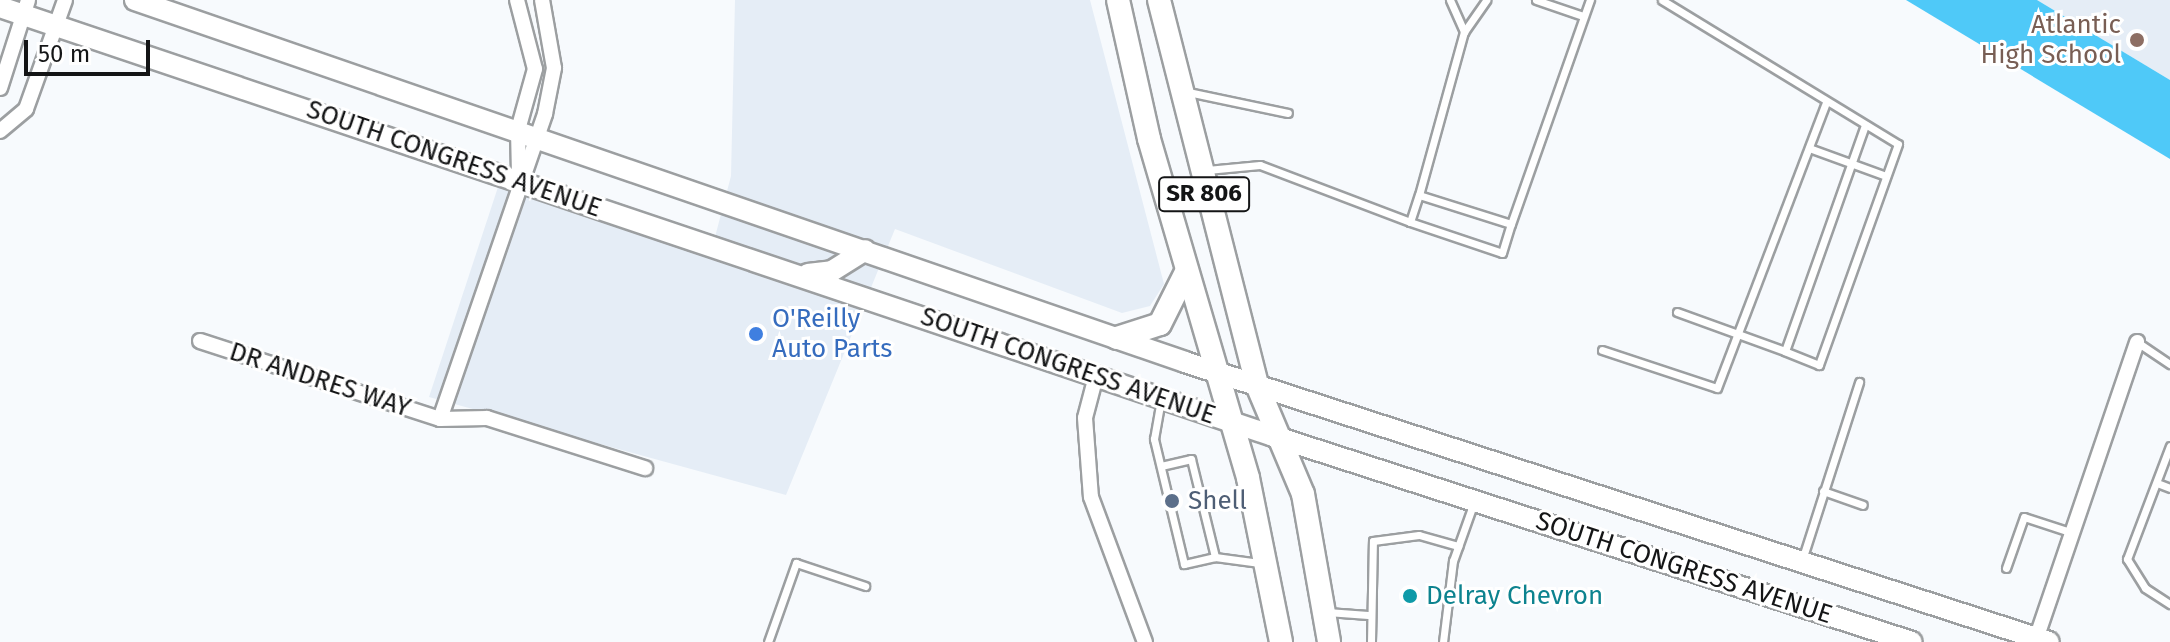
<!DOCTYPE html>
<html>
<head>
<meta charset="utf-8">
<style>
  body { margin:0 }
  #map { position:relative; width:2170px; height:642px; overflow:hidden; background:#f7fafd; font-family:"Fira Sans",sans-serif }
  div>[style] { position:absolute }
  .built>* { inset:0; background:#e5edf6 }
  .water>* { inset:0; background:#4fc9f8 }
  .roads { filter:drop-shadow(2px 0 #9c9fa1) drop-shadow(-2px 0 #9c9fa1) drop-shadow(0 2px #9c9fa1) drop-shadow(0 -2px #9c9fa1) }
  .service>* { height:7px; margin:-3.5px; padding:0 3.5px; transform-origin:3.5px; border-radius:3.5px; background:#fff }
  .minor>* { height:14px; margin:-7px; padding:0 7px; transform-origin:7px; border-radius:7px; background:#fff }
  .secondary>* { height:20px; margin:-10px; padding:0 10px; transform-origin:10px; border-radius:10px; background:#fff }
  .primary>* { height:22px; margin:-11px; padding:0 11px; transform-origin:11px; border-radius:11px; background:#fff }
  .dots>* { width:22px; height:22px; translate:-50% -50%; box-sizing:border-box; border:4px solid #fff; border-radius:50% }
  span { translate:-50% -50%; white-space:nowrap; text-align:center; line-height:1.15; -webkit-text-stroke:6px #fff; paint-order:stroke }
  .shield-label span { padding:2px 6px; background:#fff; border:2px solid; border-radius:6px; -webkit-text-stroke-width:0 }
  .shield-label { font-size:24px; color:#141516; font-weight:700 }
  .education-label { font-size:26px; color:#785e54 }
  .right { translate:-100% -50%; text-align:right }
  .street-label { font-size:26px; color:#141516 }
  .shop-label { font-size:26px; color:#366cbe }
  .left { translate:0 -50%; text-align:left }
  .service-label { font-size:26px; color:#4e5e75 }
  .culture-label { font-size:26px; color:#0d838f }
  .scale { position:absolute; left:24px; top:40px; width:126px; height:36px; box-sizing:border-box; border:4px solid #141516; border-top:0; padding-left:10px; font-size:24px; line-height:28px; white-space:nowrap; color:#141516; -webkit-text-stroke:6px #fff; paint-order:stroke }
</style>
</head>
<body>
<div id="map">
  <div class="built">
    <i style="clip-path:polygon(735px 0,1090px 0,1164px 284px,1150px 306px,1122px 313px,895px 229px,786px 495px,429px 397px,498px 187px,710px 256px,731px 176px)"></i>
    <i style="clip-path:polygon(2037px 0,2170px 0,2170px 80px)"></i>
  </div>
  <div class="water">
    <i style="clip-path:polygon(1906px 0,2037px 0,2170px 80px,2170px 159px)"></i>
  </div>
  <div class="roads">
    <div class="service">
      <i style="left:1450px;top:0;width:35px;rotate:66deg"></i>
      <i style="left:1536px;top:0;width:50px;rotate:18.8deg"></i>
      <i style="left:1662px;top:0;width:276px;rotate:31.4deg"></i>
      <i style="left:1898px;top:144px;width:235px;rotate:109.7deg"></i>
      <i style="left:1819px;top:365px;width:37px;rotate:-158deg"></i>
      <i style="left:1785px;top:351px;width:240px;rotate:-70.5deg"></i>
      <i style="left:1188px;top:92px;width:102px;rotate:11.9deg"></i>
      <i style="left:1809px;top:148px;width:82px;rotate:20deg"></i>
      <i style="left:1207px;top:170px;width:53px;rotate:-5.4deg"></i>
      <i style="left:1260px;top:165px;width:160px;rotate:20.8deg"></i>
      <i style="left:1410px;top:222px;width:28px;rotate:-72deg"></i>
      <i style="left:1419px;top:195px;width:96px;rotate:17.5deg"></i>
      <i style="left:1511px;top:224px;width:238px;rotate:-70.6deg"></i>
      <i style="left:1419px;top:195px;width:169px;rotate:-74.6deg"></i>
      <i style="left:1464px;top:32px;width:39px;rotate:-55deg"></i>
      <i style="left:1410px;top:222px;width:97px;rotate:18.6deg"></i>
      <i style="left:1502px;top:253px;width:30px;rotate:-73deg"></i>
      <i style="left:1677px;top:312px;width:115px;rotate:19.9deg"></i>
      <i style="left:2137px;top:342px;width:40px;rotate:34deg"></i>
      <i style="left:1602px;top:350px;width:121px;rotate:18.3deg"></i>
      <i style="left:1717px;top:388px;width:306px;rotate:-69.1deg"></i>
      <i style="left:2170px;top:446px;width:121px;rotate:110.8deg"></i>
      <i style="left:2127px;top:559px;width:34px;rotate:58deg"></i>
      <i style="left:2145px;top:588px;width:30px;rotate:33deg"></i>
      <i style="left:1161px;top:466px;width:31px;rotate:-13deg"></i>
      <i style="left:1191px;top:459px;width:101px;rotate:76.2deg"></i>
      <i style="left:1215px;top:557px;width:32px;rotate:167deg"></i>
      <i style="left:1184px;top:564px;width:129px;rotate:-103.5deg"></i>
      <i style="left:1154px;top:439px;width:39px;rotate:-80deg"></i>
      <i style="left:2157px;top:483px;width:14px;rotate:21deg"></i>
      <i style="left:1823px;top:491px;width:42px;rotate:19.3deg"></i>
      <i style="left:1215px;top:557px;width:45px;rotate:7.6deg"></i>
      <i style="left:1802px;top:560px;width:187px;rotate:-72.2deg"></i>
      <i style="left:2006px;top:568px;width:54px;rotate:-70.6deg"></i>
      <i style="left:2024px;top:517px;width:52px;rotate:18.1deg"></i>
      <i style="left:1327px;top:612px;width:41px;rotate:4.2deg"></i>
      <i style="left:768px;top:642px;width:84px;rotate:-70.5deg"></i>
      <i style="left:796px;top:563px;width:73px;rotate:18.4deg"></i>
      <i style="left:1371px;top:642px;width:101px;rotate:-88.9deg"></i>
      <i style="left:1373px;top:541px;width:46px;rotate:-7.4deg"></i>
      <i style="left:1419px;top:535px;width:41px;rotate:15.8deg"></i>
      <i style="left:1443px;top:642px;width:82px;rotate:-83deg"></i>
      <i style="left:1453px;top:561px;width:63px;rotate:-70.4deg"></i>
    </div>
    <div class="minor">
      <i style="left:517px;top:0;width:71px;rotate:75.4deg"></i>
      <i style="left:535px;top:69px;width:63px;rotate:105.6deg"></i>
      <i style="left:518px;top:130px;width:43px;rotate:88.7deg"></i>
      <i style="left:0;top:88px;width:92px;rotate:-72.3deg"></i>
      <i style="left:0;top:131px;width:34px;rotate:-40deg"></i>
      <i style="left:26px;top:109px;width:116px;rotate:-70.3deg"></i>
      <i style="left:200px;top:341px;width:252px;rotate:18deg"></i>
      <i style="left:440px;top:419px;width:47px;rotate:-1.2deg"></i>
      <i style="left:487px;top:418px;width:166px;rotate:17.6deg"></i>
      <i style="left:1096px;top:376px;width:43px;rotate:104.7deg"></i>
      <i style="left:1085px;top:418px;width:79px;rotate:85.7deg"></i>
      <i style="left:1091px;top:497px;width:155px;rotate:69.6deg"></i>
      <i style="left:440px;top:419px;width:323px;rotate:-71deg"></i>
      <i style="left:545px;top:114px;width:47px;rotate:-78.9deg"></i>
      <i style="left:554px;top:68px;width:69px;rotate:-100deg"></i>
      <i style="left:2035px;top:642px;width:317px;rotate:-71.2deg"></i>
    </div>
    <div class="secondary">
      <i style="left:135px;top:0;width:1111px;rotate:19.02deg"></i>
      <i style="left:1185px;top:362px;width:908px;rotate:17.96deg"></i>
      <i style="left:0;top:7px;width:1343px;rotate:18.62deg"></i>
      <i style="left:1273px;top:436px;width:671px;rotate:17.87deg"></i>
      <i style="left:808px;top:274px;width:24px;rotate:-7deg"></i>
      <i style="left:832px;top:271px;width:39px;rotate:-32deg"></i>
    </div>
    <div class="primary">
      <i style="left:1118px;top:0;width:142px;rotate:77.4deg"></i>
      <i style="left:1149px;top:139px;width:353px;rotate:73.7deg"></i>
      <i style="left:1248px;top:478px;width:167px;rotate:78.6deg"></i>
      <i style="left:1159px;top:0;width:397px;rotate:75.7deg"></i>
      <i style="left:1257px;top:385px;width:118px;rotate:67.1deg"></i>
      <i style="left:1303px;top:494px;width:150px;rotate:80deg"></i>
      <i style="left:1117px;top:338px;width:45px;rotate:-18deg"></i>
      <i style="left:1160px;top:324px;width:60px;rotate:-63.4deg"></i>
    </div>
  </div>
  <div class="dots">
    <i style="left:2137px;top:40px;background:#8d6e63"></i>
    <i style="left:756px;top:334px;background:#3f7fe0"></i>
    <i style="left:1172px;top:501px;background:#5c6f8a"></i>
    <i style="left:1410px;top:596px;background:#0f9aa8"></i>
  </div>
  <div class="shield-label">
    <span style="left:1204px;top:194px">SR 806</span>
  </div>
  <div class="education-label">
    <span class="right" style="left:2121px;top:40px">Atlantic<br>High School</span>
  </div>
  <div class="street-label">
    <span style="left:454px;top:159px;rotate:19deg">SOUTH CONGRESS AVENUE</span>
    <span style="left:1068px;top:366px;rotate:19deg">SOUTH CONGRESS AVENUE</span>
    <span style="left:320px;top:380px;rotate:18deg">DR ANDRES WAY</span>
    <span style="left:1684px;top:568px;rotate:18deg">SOUTH CONGRESS AVENUE</span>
  </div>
  <div class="shop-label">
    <span class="left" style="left:772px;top:334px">O'Reilly<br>Auto Parts</span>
  </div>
  <div class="service-label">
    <span class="left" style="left:1188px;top:501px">Shell</span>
  </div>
  <div class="culture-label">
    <span class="left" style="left:1426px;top:596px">Delray Chevron</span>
  </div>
  <div class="scale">50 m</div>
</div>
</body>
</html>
